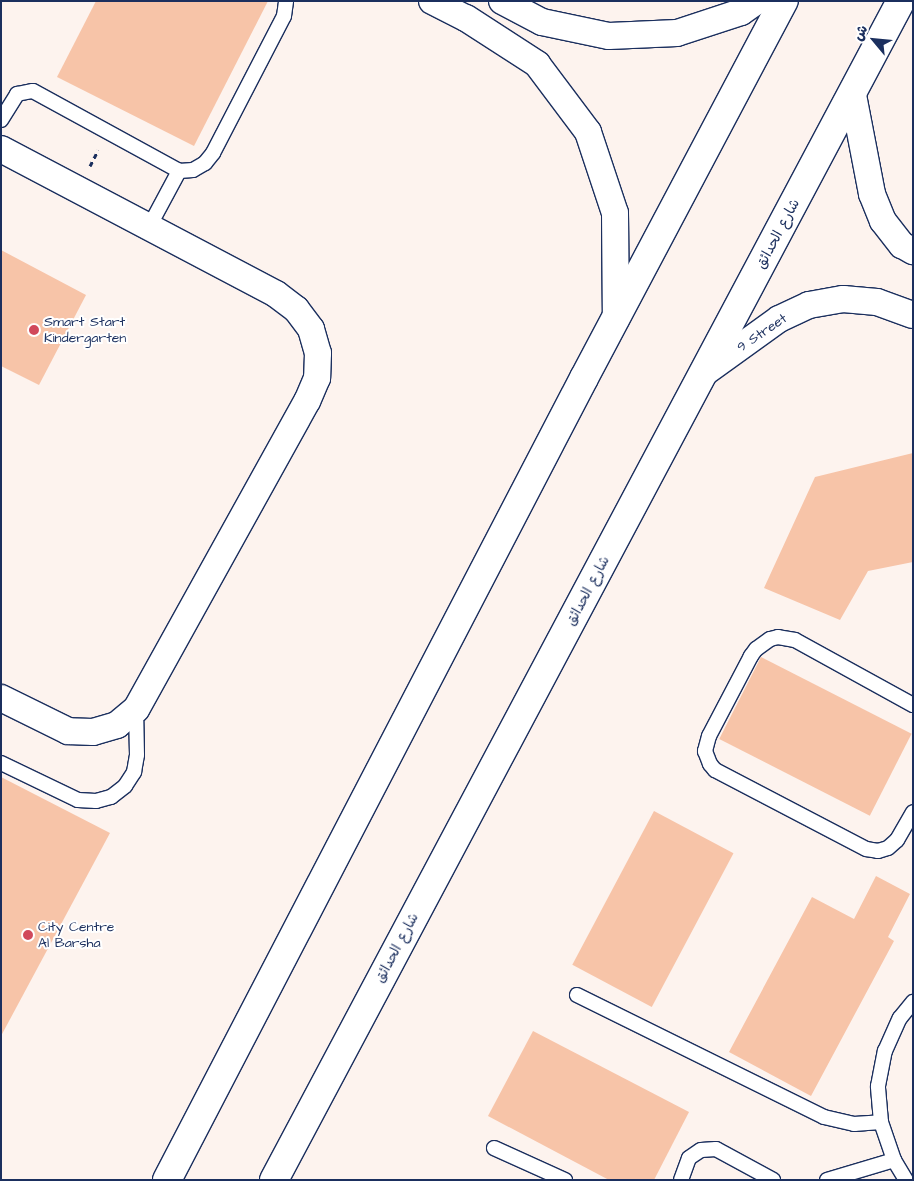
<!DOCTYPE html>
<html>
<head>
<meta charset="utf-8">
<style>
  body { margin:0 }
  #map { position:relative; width:914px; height:1181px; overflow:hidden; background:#fdf3ee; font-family:"Architects Daughter","Playpen Sans Arabic",sans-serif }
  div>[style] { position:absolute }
  .building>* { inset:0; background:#f7c4a8; transform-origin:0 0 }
  .path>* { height:3px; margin-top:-1.5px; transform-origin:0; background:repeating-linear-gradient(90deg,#1b2f5e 0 5px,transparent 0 9px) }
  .roads { filter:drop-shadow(1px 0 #1b2f5e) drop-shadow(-1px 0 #1b2f5e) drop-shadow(0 1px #1b2f5e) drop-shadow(0 -1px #1b2f5e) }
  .service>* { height:14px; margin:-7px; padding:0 7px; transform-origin:7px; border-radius:7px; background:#fff }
  .minor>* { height:26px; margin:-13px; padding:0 13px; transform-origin:13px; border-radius:13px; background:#fff }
  .tertiary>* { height:28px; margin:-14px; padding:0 14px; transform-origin:14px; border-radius:14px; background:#fff }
  .dots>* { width:14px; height:14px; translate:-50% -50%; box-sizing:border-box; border:2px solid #fff; border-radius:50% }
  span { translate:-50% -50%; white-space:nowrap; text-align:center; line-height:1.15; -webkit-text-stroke:4px #fff; paint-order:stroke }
  .street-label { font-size:14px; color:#1b2f5e }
  .poi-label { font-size:14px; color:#1b2f5e }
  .left { translate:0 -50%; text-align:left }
  .frame { position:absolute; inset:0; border:2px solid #1b2f5e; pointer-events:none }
  .north { position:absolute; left:849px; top:15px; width:50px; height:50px; -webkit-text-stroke:4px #fff; paint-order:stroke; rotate:298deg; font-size:14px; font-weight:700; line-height:20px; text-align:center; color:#1b2f5e }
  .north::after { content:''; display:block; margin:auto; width:18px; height:22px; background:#1b2f5e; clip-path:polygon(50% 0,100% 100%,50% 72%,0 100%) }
</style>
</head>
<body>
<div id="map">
  <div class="building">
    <i style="clip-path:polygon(96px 1px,268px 1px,194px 146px,57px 77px)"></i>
    <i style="clip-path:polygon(1px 250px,86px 295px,39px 385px,1px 366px)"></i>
    <i style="clip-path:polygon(913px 453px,913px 562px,868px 571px,840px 620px,764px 588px,815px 477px)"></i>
    <i style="left:761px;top:657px;width:169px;height:92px;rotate:27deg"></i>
    <i style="clip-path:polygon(1px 777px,110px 833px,1px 1036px)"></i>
    <i style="left:654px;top:811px;width:90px;height:174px;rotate:28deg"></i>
    <i style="clip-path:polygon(876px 876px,910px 894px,888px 937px,894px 941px,811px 1096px,729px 1052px,812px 897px,854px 919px)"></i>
    <i style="clip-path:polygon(533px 1031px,689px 1112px,654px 1180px,609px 1180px,488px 1116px)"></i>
  </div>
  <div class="path">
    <i style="left:90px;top:166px;width:18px;rotate:-63deg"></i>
  </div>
  <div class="roads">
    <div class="service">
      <i style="left:1px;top:120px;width:31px;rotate:-58deg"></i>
      <i style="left:17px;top:94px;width:16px;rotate:-11deg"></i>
      <i style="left:33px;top:91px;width:166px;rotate:28.7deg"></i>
      <i style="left:179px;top:171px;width:14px;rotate:-4deg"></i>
      <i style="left:193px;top:170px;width:14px;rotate:-30deg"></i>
      <i style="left:205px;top:163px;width:13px;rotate:-51deg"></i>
      <i style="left:213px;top:153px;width:154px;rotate:-62.6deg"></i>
      <i style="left:284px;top:16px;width:15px;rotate:-82deg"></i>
      <i style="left:149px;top:227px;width:64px;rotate:-61.8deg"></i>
      <i style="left:913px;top:705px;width:135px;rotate:-151.2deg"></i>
      <i style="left:795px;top:640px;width:17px;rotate:-170deg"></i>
      <i style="left:778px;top:637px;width:8px;rotate:166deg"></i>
      <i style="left:770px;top:639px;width:17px;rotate:144deg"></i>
      <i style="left:756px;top:649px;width:9px;rotate:126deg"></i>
      <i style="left:751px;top:656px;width:90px;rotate:117.7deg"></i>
      <i style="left:709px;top:736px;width:16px;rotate:105deg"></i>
      <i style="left:705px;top:751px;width:14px;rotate:69deg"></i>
      <i style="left:710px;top:764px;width:8px;rotate:50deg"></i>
      <i style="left:715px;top:770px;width:170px;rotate:27.6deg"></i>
      <i style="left:866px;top:849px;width:12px;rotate:9deg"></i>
      <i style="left:878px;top:851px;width:10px;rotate:-17deg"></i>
      <i style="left:888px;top:848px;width:12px;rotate:-42deg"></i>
      <i style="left:897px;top:840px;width:32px;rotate:-60deg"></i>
      <i style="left:1px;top:763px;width:85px;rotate:25.7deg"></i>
      <i style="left:78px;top:800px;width:18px;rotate:3deg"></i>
      <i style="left:96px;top:801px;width:16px;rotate:-15deg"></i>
      <i style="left:111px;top:797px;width:18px;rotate:-38deg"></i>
      <i style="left:125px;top:786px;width:17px;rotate:-57deg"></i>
      <i style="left:134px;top:772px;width:17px;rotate:-80deg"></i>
      <i style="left:137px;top:755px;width:46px;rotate:-91.2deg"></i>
      <i style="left:577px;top:995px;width:275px;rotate:26.3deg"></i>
      <i style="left:824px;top:1117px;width:31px;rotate:13deg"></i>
      <i style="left:854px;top:1124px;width:27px;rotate:-4deg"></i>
      <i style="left:494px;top:1148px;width:78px;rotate:24.3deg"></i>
      <i style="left:681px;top:1180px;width:23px;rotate:-70deg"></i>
      <i style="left:689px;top:1158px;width:14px;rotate:-34deg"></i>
      <i style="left:701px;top:1150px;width:15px;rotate:-4deg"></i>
      <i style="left:716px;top:1149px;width:65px;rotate:28.5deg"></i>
      <i style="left:827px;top:1180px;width:70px;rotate:-16.6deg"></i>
      <i style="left:906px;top:1180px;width:23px;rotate:-121deg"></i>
      <i style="left:894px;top:1160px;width:40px;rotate:-108.9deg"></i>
      <i style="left:881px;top:1122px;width:36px;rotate:-95deg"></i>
      <i style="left:878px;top:1086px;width:36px;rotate:-79deg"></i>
      <i style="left:885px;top:1051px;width:36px;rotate:-66deg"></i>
      <i style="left:900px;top:1018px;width:21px;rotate:-51deg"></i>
    </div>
    <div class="minor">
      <i style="left:432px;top:1px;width:38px;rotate:27deg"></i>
      <i style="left:466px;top:18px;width:85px;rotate:32.9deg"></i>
      <i style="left:537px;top:64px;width:85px;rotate:53.1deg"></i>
      <i style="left:588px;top:132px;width:85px;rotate:71.6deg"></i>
      <i style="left:615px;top:213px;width:106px;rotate:89.5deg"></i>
      <i style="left:502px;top:1px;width:45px;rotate:27.7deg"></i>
      <i style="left:542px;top:22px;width:68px;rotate:11.8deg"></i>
      <i style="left:609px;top:36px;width:68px;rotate:-2.5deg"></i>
      <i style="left:677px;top:33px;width:67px;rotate:-18.2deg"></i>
      <i style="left:741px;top:12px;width:19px;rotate:-35deg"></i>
      <i style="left:853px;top:95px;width:101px;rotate:79.1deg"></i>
      <i style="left:872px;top:194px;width:29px;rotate:68deg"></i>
      <i style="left:883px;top:221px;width:31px;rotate:52deg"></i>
      <i style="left:902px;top:245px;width:13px;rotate:29deg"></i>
      <i style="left:1px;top:149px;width:311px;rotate:27.8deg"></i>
      <i style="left:276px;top:294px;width:25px;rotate:37deg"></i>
      <i style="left:296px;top:309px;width:25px;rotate:53deg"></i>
      <i style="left:311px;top:329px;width:25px;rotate:74deg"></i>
      <i style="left:318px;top:353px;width:25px;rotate:92deg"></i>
      <i style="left:317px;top:378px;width:25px;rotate:113deg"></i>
      <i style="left:307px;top:401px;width:352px;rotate:119deg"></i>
      <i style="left:136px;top:709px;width:25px;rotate:140deg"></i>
      <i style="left:117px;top:725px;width:25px;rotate:164deg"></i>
      <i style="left:93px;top:732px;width:25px;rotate:-178deg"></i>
      <i style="left:68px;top:731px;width:75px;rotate:-153.8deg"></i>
      <i style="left:704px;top:373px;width:92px;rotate:-35.8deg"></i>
      <i style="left:779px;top:319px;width:33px;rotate:-25deg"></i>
      <i style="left:809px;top:305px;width:35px;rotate:-10deg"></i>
      <i style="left:843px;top:299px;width:34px;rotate:5deg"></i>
      <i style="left:877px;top:302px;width:38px;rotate:20deg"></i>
    </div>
    <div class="tertiary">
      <i style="left:167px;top:1180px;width:904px;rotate:-62.53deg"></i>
      <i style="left:584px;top:378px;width:427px;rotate:-62.1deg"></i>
      <i style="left:274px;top:1180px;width:1335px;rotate:-62deg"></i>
    </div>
  </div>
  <div class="dots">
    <i style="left:34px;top:330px;background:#d1495b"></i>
    <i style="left:28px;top:935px;background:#d1495b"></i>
  </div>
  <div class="street-label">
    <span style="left:778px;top:234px;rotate:-62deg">شارع الحدائق</span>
    <span style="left:762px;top:333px;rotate:-34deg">9 Street</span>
    <span style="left:588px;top:591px;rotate:-62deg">شارع الحدائق</span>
    <span style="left:397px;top:948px;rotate:-62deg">شارع الحدائق</span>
  </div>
  <div class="poi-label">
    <span class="left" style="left:44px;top:330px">Smart Start<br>Kindergarten</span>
    <span class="left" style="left:38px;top:935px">City Centre<br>Al Barsha</span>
  </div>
  <div class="frame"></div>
  <div class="north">ش</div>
</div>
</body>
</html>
